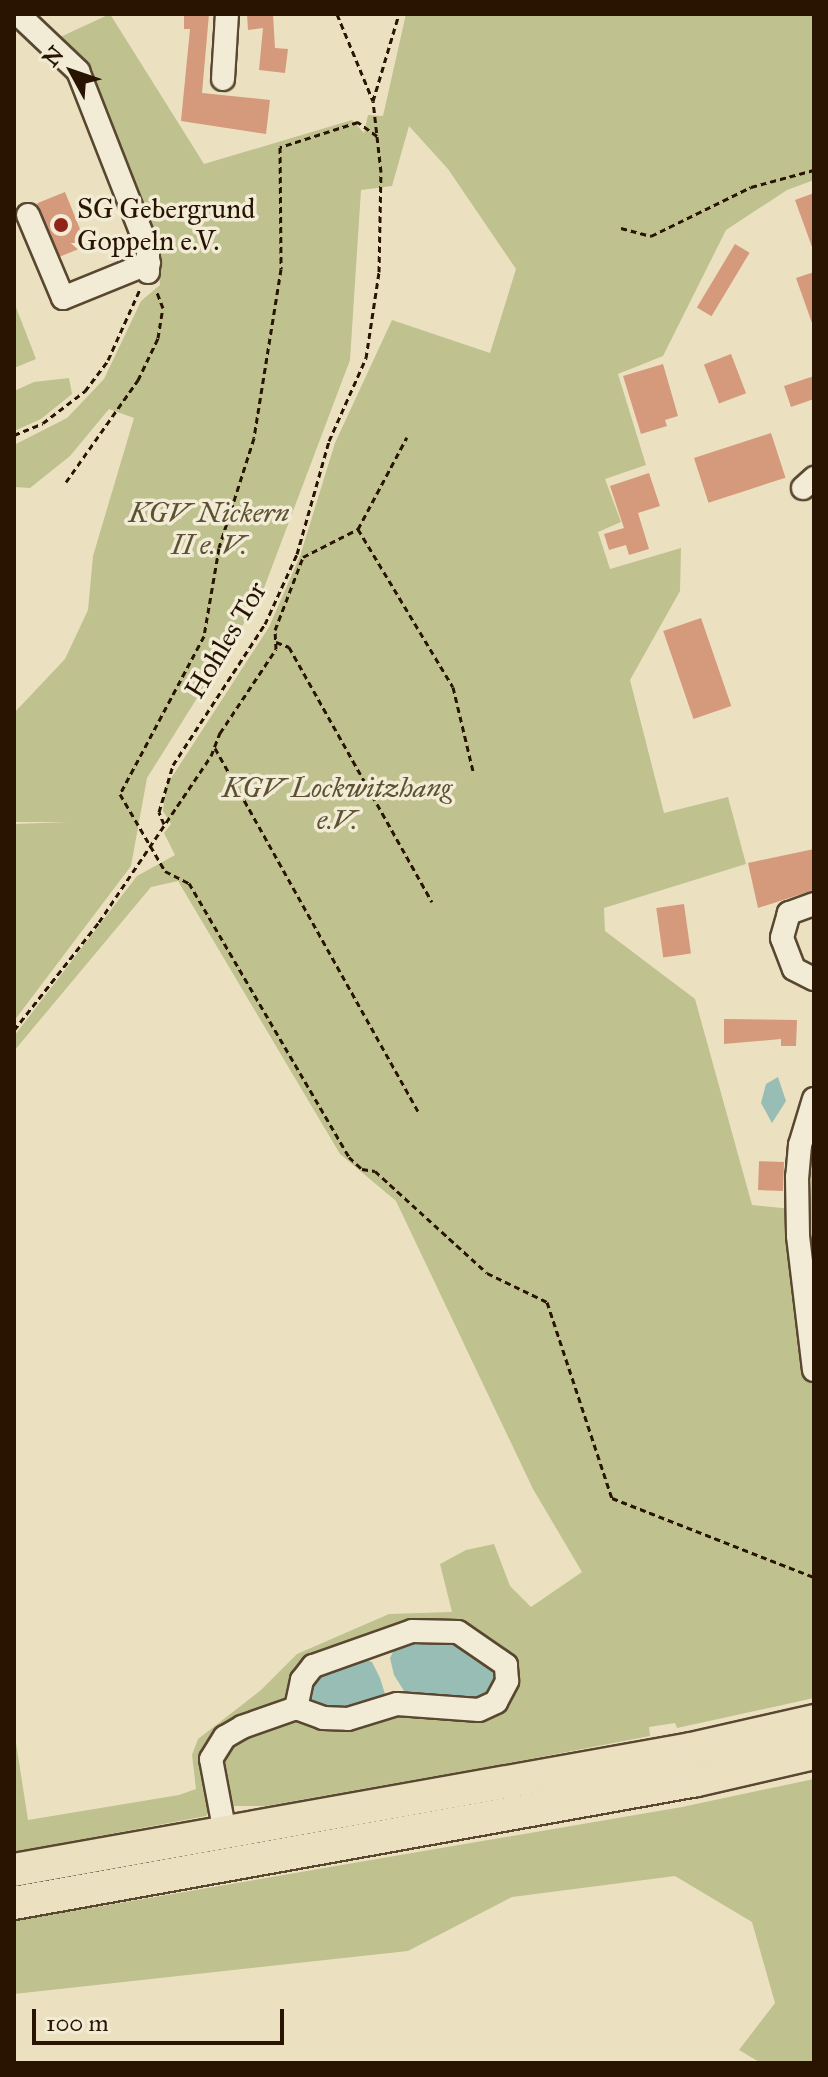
<!DOCTYPE html>
<html>
<head>
<meta charset="utf-8">
<style>
  body { margin:0 }
  #map { position:relative; width:828px; height:2077px; overflow:hidden; background:#ebe1c1; font-family:"IM FELL Great Primer",serif }
  div>[style] { position:absolute }
  .green>* { inset:0; background:#bfc18e }
  .water>* { inset:0; background:#98bdb4 }
  .building>* { inset:0; background:#d5997c; transform-origin:0 0 }
  .path>* { height:3px; margin-top:-1.5px; transform-origin:0; background:repeating-linear-gradient(90deg,#281400 0 6px,transparent 0 10px) }
  .roads { filter:drop-shadow(2px 0 #594730) drop-shadow(-2px 0 #594730) drop-shadow(0 2px #594730) drop-shadow(0 -2px #594730) }
  .minor>* { height:22px; margin:-11px; padding:0 11px; transform-origin:11px; border-radius:11px; background:#f2ecd7 }
  .highway>* { height:32px; margin:-16px; padding:0 16px; transform-origin:16px; border-radius:16px; background:#ebe1c1 }
  .dots>* { width:22px; height:22px; translate:-50% -50%; box-sizing:border-box; border:4px solid #f2ecd7; border-radius:50% }
  span { translate:-50% -50%; white-space:nowrap; text-align:center; line-height:1.15; -webkit-text-stroke:7px #f2ecd7; paint-order:stroke }
  .poi-label { font-size:28px; color:#281400 }
  .left { translate:0 -50%; text-align:left }
  .park-label { font-size:28px; color:#5d5132; font-style:italic }
  .street-label { font-size:28px; color:#281400 }
  .frame { position:absolute; inset:0; border:16px solid #281400; pointer-events:none }
  .north { position:absolute; left:32px; top:32px; width:80px; height:80px; -webkit-text-stroke:6px #f2ecd7; paint-order:stroke; rotate:310deg; font-size:22px; font-weight:700; line-height:32px; text-align:center; color:#281400 }
  .north::after { content:''; display:block; margin:auto; width:28px; height:36px; background:#281400; clip-path:polygon(50% 0,100% 100%,50% 72%,0 100%) }
  .scale { position:absolute; left:32px; top:2009px; width:252px; height:36px; box-sizing:border-box; border:4px solid #281400; border-top:0; padding-left:10px; font-size:24px; line-height:28px; white-space:nowrap; color:#281400; -webkit-text-stroke:6px #f2ecd7; paint-order:stroke }
</style>
</head>
<body>
<div id="map">
  <div class="green">
    <i style="clip-path:polygon(110px 14px,204px 164px,352px 120px,364px 133px,368px 115px,383px 116px,406px 14px,814px 14px,814px 180px,787px 190px,726px 230px,663px 356px,618px 374px,646px 465px,605px 479px,621px 522px,598px 532px,610px 569px,681px 548px,680px 591px,630px 680px,664px 813px,728px 797px,746px 864px,604px 908px,605px 931px,695px 999px,752px 1205px,802px 1210px,805px 1149px,814px 1128px,814px 1698px,677px 1728px,675px 1723px,649px 1727px,650px 1736px,525px 1760px,266px 1806px,229px 1806px,216px 1777px,217px 1752px,244px 1730px,283px 1715px,347px 1723px,393px 1714px,481px 1714px,499px 1704px,508px 1691px,511px 1672px,503px 1653px,459px 1628px,411px 1625px,312px 1661px,281px 1708px,225px 1734px,209px 1755px,214px 1807px,206px 1816px,14px 1852px,14px 1730px,28px 1820px,179px 1795px,196px 1789px,192px 1755px,198px 1739px,261px 1690px,297px 1654px,389px 1614px,452px 1612px,440px 1564px,466px 1550px,494px 1544px,510px 1586px,531px 1607px,582px 1572px,533px 1489px,396px 1201px,340px 1154px,178px 881px,151px 887px,14px 1051px,14px 1036px,137px 876px,175px 855px,164px 833px,171px 824px,163px 811px,166px 786px,269px 627px,300px 556px,335px 443px,392px 320px,490px 353px,516px 269px,448px 169px,409px 126px,392px 186px,361px 190px,350px 360px,261px 596px,147px 778px,131px 866px,14px 1021px,14px 824px,68px 822px,14px 822px,14px 713px,65px 659px,88px 610px,93px 556px,134px 418px,109px 409px,70px 456px,30px 488px,14px 487px,14px 445px,67px 418px,104px 379px,141px 301px,160px 285px,157px 250px,86px 69px,58px 38px)"></i>
    <i style="clip-path:polygon(14px 302px,36px 359px,14px 368px)"></i>
    <i style="clip-path:polygon(69px 378px,72px 394px,41px 419px,14px 431px,14px 391px,34px 382px)"></i>
    <i style="clip-path:polygon(814px 1779px,814px 2063px,761px 2063px,739px 2050px,775px 2003px,752px 1922px,675px 1876px,512px 1897px,408px 1951px,14px 1994px,14px 1921px,682px 1807px)"></i>
  </div>
  <div class="water">
    <i style="clip-path:polygon(778px 1077px,786px 1101px,772px 1123px,761px 1103px,766px 1084px)"></i>
    <i style="clip-path:polygon(442px 1635px,484px 1652px,502px 1678px,479px 1705px,406px 1694px,394px 1675px,390px 1658px,398px 1641px)"></i>
    <i style="clip-path:polygon(363px 1659px,372px 1662px,380px 1678px,385px 1694px,377px 1705px,335px 1714px,317px 1709px,309px 1699px,311px 1678px)"></i>
  </div>
  <div class="building">
    <i style="clip-path:polygon(184px 14px,209px 14px,202px 93px,270px 100px,266px 134px,181px 121px,190px 29px,184px 29px)"></i>
    <i style="clip-path:polygon(247px 14px,273px 14px,275px 48px,288px 49px,285px 73px,259px 70px,263px 28px,248px 30px)"></i>
    <i style="left:65px;top:192px;width:58px;height:30px;rotate:68deg"></i>
    <i style="clip-path:polygon(814px 193px,814px 247px,812px 247px,795px 200px)"></i>
    <i style="left:735px;top:244px;width:17px;height:74px;rotate:31deg"></i>
    <i style="clip-path:polygon(814px 272px,814px 322px,812px 323px,796px 278px)"></i>
    <i style="left:731px;top:354px;width:42px;height:29px;rotate:69deg"></i>
    <i style="clip-path:polygon(663px 364px,678px 416px,665px 420px,667px 426px,641px 434px,623px 376px)"></i>
    <i style="clip-path:polygon(814px 376px,814px 399px,791px 407px,784px 386px)"></i>
    <i style="left:771px;top:433px;width:47px;height:81px;rotate:72deg"></i>
    <i style="clip-path:polygon(649px 473px,660px 506px,638px 513px,649px 549px,629px 555px,626px 545px,609px 550px,604px 534px,624px 528px,610px 486px)"></i>
    <i style="left:701px;top:618px;width:93px;height:40px;rotate:71deg"></i>
    <i style="clip-path:polygon(814px 849px,814px 890px,758px 908px,748px 863px)"></i>
    <i style="left:684px;top:904px;width:50px;height:28px;rotate:82deg"></i>
    <i style="clip-path:polygon(724px 1019px,797px 1020px,796px 1046px,781px 1046px,781px 1039px,724px 1044px)"></i>
    <i style="left:784px;top:1162px;width:29px;height:25px;rotate:92deg"></i>
  </div>
  <div class="path">
    <i style="left:337px;top:14px;width:94px;rotate:67.5deg"></i>
    <i style="left:377px;top:136px;width:24px;rotate:-144deg"></i>
    <i style="left:358px;top:122px;width:82px;rotate:162.2deg"></i>
    <i style="left:280px;top:147px;width:122px;rotate:89.5deg"></i>
    <i style="left:281px;top:269px;width:171px;rotate:99.1deg"></i>
    <i style="left:254px;top:438px;width:115px;rotate:107.7deg"></i>
    <i style="left:219px;top:548px;width:89px;rotate:99.7deg"></i>
    <i style="left:204px;top:636px;width:179px;rotate:118deg"></i>
    <i style="left:120px;top:794px;width:89px;rotate:59.7deg"></i>
    <i style="left:165px;top:871px;width:27px;rotate:27deg"></i>
    <i style="left:189px;top:883px;width:317px;rotate:59.7deg"></i>
    <i style="left:349px;top:1157px;width:18px;rotate:43deg"></i>
    <i style="left:362px;top:1169px;width:13px;rotate:9deg"></i>
    <i style="left:375px;top:1171px;width:151px;rotate:42.3deg"></i>
    <i style="left:487px;top:1273px;width:67px;rotate:25.8deg"></i>
    <i style="left:547px;top:1302px;width:206px;rotate:71.7deg"></i>
    <i style="left:612px;top:1498px;width:217px;rotate:21.4deg"></i>
    <i style="left:621px;top:228px;width:31px;rotate:15deg"></i>
    <i style="left:651px;top:236px;width:111px;rotate:-26.1deg"></i>
    <i style="left:751px;top:187px;width:65px;rotate:-15.1deg"></i>
    <i style="left:14px;top:435px;width:31px;rotate:-22deg"></i>
    <i style="left:43px;top:423px;width:53px;rotate:-37.3deg"></i>
    <i style="left:85px;top:391px;width:39px;rotate:-53deg"></i>
    <i style="left:108px;top:360px;width:78px;rotate:-65.7deg"></i>
    <i style="left:66px;top:482px;width:125px;rotate:-54.8deg"></i>
    <i style="left:138px;top:380px;width:47px;rotate:-64.5deg"></i>
    <i style="left:158px;top:338px;width:30px;rotate:-81deg"></i>
    <i style="left:163px;top:308px;width:19px;rotate:-111deg"></i>
    <i style="left:358px;top:529px;width:184px;rotate:59deg"></i>
    <i style="left:453px;top:687px;width:86px;rotate:76.6deg"></i>
    <i style="left:276px;top:642px;width:14px;rotate:21deg"></i>
    <i style="left:289px;top:647px;width:292px;rotate:60.7deg"></i>
    <i style="left:215px;top:748px;width:418px;rotate:60.8deg"></i>
    <i style="left:164px;top:824px;width:13px;rotate:-113deg"></i>
    <i style="left:159px;top:812px;width:49px;rotate:-73.4deg"></i>
    <i style="left:173px;top:765px;width:168px;rotate:-56.9deg"></i>
    <i style="left:265px;top:624px;width:77px;rotate:-65.4deg"></i>
    <i style="left:297px;top:554px;width:117px;rotate:-74.2deg"></i>
    <i style="left:329px;top:441px;width:91px;rotate:-66deg"></i>
    <i style="left:366px;top:358px;width:87px;rotate:-81.4deg"></i>
    <i style="left:379px;top:272px;width:100px;rotate:-88.9deg"></i>
    <i style="left:381px;top:172px;width:71px;rotate:-96.4deg"></i>
    <i style="left:373px;top:101px;width:91px;rotate:-73.4deg"></i>
    <i style="left:14px;top:1030px;width:137px;rotate:-51.8deg"></i>
    <i style="left:99px;top:922px;width:200px;rotate:-56deg"></i>
    <i style="left:211px;top:756px;width:25px;rotate:-69deg"></i>
    <i style="left:220px;top:733px;width:101px;rotate:-56.3deg"></i>
    <i style="left:276px;top:649px;width:19px;rotate:-93deg"></i>
    <i style="left:275px;top:630px;width:78px;rotate:-69deg"></i>
    <i style="left:303px;top:557px;width:62px;rotate:-27deg"></i>
    <i style="left:358px;top:529px;width:104px;rotate:-62deg"></i>
  </div>
  <div class="roads">
    <div class="minor">
      <i style="left:18px;top:14px;width:83px;rotate:43.5deg"></i>
      <i style="left:78px;top:71px;width:192px;rotate:68.6deg"></i>
      <i style="left:148px;top:250px;width:22px;rotate:90deg"></i>
      <i style="left:223px;top:79px;width:65px;rotate:-86.5deg"></i>
      <i style="left:28px;top:215px;width:90px;rotate:67.1deg"></i>
      <i style="left:63px;top:298px;width:93px;rotate:-22.1deg"></i>
      <i style="left:803px;top:488px;width:15px;rotate:-42deg"></i>
      <i style="left:814px;top:904px;width:27px;rotate:160deg"></i>
      <i style="left:789px;top:913px;width:26px;rotate:106deg"></i>
      <i style="left:782px;top:938px;width:33px;rotate:69deg"></i>
      <i style="left:794px;top:969px;width:22px;rotate:27deg"></i>
      <i style="left:814px;top:1099px;width:48px;rotate:106.9deg"></i>
      <i style="left:800px;top:1145px;width:32px;rotate:95deg"></i>
      <i style="left:797px;top:1177px;width:59px;rotate:89deg"></i>
      <i style="left:798px;top:1236px;width:135px;rotate:83.2deg"></i>
      <i style="left:225px;top:1833px;width:75px;rotate:-100.7deg"></i>
      <i style="left:211px;top:1759px;width:26px;rotate:-58deg"></i>
      <i style="left:225px;top:1737px;width:20px;rotate:-30deg"></i>
      <i style="left:242px;top:1727px;width:57px;rotate:-19.4deg"></i>
      <i style="left:296px;top:1708px;width:29px;rotate:20deg"></i>
      <i style="left:323px;top:1718px;width:25px;rotate:2deg"></i>
      <i style="left:348px;top:1719px;width:51px;rotate:-17deg"></i>
      <i style="left:397px;top:1704px;width:82px;rotate:4.2deg"></i>
      <i style="left:479px;top:1710px;width:19px;rotate:-25deg"></i>
      <i style="left:496px;top:1702px;width:24px;rotate:-62deg"></i>
      <i style="left:507px;top:1681px;width:16px;rotate:-94deg"></i>
      <i style="left:506px;top:1665px;width:58px;rotate:-145.5deg"></i>
      <i style="left:458px;top:1632px;width:46px;rotate:-178.8deg"></i>
      <i style="left:412px;top:1631px;width:105px;rotate:160.5deg"></i>
      <i style="left:313px;top:1666px;width:18px;rotate:128deg"></i>
      <i style="left:302px;top:1680px;width:29px;rotate:102deg"></i>
    </div>
    <div class="highway">
      <i style="left:14px;top:1870px;width:688px;rotate:-10.13deg"></i>
      <i style="left:691px;top:1749px;width:126px;rotate:-12.8deg"></i>
      <i style="left:14px;top:1903px;width:694px;rotate:-10.21deg"></i>
      <i style="left:697px;top:1780px;width:120px;rotate:-13deg"></i>
    </div>
  </div>
  <div class="dots">
    <i style="left:61px;top:225px;background:#8f2418"></i>
  </div>
  <div class="poi-label">
    <span class="left" style="left:77px;top:225px">SG Gebergrund<br>Goppeln e.V.</span>
  </div>
  <div class="park-label">
    <span style="left:209px;top:529px">KGV Nickern<br>II e. V.</span>
    <span style="left:337px;top:804px">KGV Lockwitzhang<br>e.V.</span>
  </div>
  <div class="street-label">
    <span style="left:226px;top:640px;rotate:-59deg">Hohles Tor</span>
  </div>
  <div class="frame"></div>
  <div class="north">N</div>
  <div class="scale">100 m</div>
</div>
</body>
</html>
